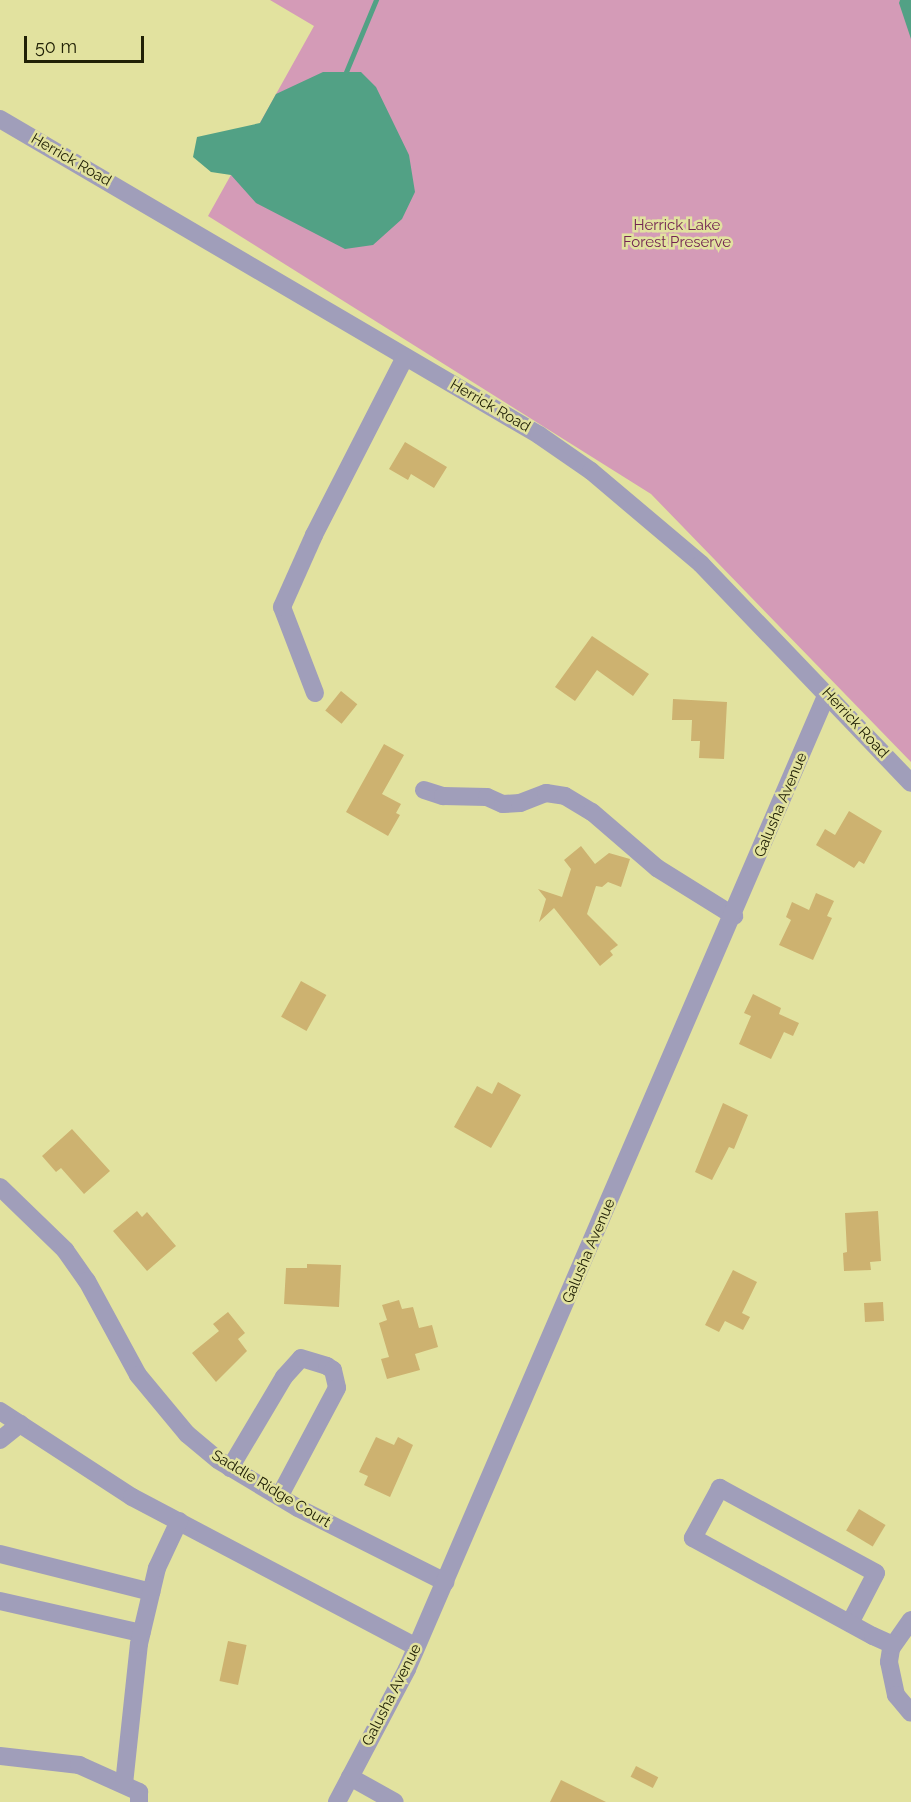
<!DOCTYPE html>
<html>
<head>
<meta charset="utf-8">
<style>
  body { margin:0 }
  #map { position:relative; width:911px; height:1802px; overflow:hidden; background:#e2e29f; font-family:Raleway,sans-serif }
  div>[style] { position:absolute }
  .green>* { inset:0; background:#d49bb7 }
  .water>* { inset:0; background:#52a185 }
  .stream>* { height:4.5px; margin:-2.25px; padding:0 2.25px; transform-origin:2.25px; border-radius:2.25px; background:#52a185 }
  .building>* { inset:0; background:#cdb270; transform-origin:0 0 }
  .minor>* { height:18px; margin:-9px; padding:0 9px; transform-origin:9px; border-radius:9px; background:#a09eba }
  span { translate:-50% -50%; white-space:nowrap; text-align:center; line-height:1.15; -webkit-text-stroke:5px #e2e29f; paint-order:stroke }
  .street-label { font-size:15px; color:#212106 }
  .park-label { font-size:15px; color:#732652 }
  .scale { position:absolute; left:24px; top:36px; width:120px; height:27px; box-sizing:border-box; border:3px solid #212106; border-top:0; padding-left:8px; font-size:18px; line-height:21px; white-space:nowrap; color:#212106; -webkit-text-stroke:4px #e2e29f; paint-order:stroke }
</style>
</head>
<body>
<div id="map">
  <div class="green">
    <i style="clip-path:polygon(270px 0,911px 0,911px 762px,651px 494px,208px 216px,314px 26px)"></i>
  </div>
  <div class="water">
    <i style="clip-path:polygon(900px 0,911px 0,911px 39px,899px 3px)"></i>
    <i style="clip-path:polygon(323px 72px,361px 72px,376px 87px,409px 155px,415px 192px,402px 219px,373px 245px,345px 249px,256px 203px,231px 175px,211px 172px,193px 157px,197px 137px,260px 123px,276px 94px)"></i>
  </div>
  <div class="stream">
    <i style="left:346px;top:72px;width:78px;rotate:-67.4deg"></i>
  </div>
  <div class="building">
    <i style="clip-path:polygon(405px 442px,447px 467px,434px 488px,411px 474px,408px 480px,389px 469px)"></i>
    <i style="clip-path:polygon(592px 636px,649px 674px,633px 696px,597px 670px,575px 701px,555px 687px)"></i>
    <i style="left:341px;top:691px;width:21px;height:25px;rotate:39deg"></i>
    <i style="clip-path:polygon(673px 699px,727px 702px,724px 759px,699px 758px,700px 741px,691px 741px,692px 720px,672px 720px)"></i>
    <i style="clip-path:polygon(384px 744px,404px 755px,382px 794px,401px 804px,396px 813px,400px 815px,388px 836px,346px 812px)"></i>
    <i style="clip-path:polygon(849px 811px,882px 831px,864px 864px,859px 861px,854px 868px,816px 845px,825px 829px,835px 835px)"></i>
    <i style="clip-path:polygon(581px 846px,595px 864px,609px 853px,630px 859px,621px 887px,608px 882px,602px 887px,596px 886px,587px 914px,618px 945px,610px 951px,613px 955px,600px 966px,554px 908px,539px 922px,546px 899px,538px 889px,562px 897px,571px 869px,564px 860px)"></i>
    <i style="clip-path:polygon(816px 893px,834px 901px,827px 916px,832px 918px,813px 960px,779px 945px,791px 920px,786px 917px,792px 902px,809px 910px)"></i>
    <i style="left:301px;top:981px;width:29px;height:41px;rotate:29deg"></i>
    <i style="clip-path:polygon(753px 994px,781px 1008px,779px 1014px,799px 1023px,793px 1036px,784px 1032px,771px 1059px,739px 1044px,751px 1016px,744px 1013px)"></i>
    <i style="clip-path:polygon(498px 1082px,521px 1095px,491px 1148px,454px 1127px,477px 1086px,492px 1094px)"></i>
    <i style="clip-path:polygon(723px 1103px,748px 1115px,734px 1149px,729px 1147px,712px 1180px,695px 1172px)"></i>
    <i style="clip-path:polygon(72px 1129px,110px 1171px,84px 1194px,61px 1168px,56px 1172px,42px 1156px)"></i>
    <i style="clip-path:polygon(137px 1211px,142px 1217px,147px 1212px,176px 1246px,147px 1271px,113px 1231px)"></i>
    <i style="clip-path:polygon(878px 1211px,881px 1261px,870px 1262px,871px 1270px,844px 1271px,843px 1253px,847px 1252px,845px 1213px)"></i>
    <i style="clip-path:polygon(307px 1264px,341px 1265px,339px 1307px,284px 1304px,286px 1268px,307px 1268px)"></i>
    <i style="clip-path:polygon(733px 1270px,757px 1282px,742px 1313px,750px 1317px,743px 1330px,725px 1321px,719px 1332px,705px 1325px)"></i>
    <i style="clip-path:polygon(399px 1300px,402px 1309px,413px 1307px,419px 1328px,432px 1325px,438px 1347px,415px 1354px,420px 1370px,387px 1379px,381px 1359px,389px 1357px,379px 1323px,387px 1320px,382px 1305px)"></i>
    <i style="left:883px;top:1302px;width:19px;height:19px;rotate:87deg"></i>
    <i style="clip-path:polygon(228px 1312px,245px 1333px,238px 1339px,247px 1351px,216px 1382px,192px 1353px,219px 1331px,213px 1324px)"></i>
    <i style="clip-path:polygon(376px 1437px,394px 1445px,398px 1437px,413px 1445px,390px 1497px,364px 1485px,368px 1476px,359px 1472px)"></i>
    <i style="left:859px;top:1509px;width:31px;height:25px;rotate:31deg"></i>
    <i style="left:228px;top:1641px;width:19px;height:41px;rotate:12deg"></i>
    <i style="left:636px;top:1766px;width:25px;height:12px;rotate:27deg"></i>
    <i style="clip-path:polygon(561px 1780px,606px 1802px,550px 1802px)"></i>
  </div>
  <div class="minor">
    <i style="left:0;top:119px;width:625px;rotate:30.38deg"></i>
    <i style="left:539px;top:435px;width:63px;rotate:34.7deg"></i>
    <i style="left:591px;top:471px;width:144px;rotate:40.2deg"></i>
    <i style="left:701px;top:564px;width:303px;rotate:46.2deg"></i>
    <i style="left:315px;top:693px;width:92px;rotate:-111deg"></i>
    <i style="left:282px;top:607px;width:79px;rotate:-66deg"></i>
    <i style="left:314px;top:535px;width:200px;rotate:-62.9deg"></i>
    <i style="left:424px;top:790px;width:20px;rotate:18deg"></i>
    <i style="left:443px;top:796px;width:44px;rotate:1.3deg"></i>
    <i style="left:487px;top:797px;width:17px;rotate:24deg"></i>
    <i style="left:503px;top:804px;width:17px;rotate:-3deg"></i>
    <i style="left:520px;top:803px;width:28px;rotate:-21deg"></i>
    <i style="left:546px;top:793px;width:19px;rotate:9deg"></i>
    <i style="left:565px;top:796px;width:31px;rotate:31deg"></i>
    <i style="left:592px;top:812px;width:86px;rotate:40.7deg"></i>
    <i style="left:657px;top:868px;width:91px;rotate:31.9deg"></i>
    <i style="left:0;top:1187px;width:91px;rotate:44.1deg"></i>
    <i style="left:65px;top:1250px;width:38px;rotate:55deg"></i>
    <i style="left:87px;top:1281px;width:107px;rotate:61.5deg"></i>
    <i style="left:138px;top:1375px;width:77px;rotate:50.3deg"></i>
    <i style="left:187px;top:1434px;width:40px;rotate:40deg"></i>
    <i style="left:218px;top:1460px;width:93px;rotate:31deg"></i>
    <i style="left:298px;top:1508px;width:165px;rotate:26.7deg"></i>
    <i style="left:0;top:1411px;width:158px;rotate:33.1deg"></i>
    <i style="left:132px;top:1497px;width:321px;rotate:27.8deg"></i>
    <i style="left:0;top:1440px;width:26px;rotate:-39deg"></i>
    <i style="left:230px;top:1468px;width:106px;rotate:-59.3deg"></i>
    <i style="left:284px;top:1377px;width:25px;rotate:-48deg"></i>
    <i style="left:301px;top:1358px;width:27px;rotate:17deg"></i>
    <i style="left:327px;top:1366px;width:7px;rotate:34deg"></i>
    <i style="left:333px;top:1370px;width:18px;rotate:77deg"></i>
    <i style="left:337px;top:1388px;width:123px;rotate:118deg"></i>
    <i style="left:0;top:1554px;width:156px;rotate:14.1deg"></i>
    <i style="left:0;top:1601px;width:145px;rotate:12.8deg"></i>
    <i style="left:911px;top:1620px;width:35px;rotate:125deg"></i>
    <i style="left:891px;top:1649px;width:13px;rotate:99deg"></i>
    <i style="left:889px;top:1662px;width:34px;rotate:78deg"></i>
    <i style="left:896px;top:1695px;width:23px;rotate:50deg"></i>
    <i style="left:850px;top:1623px;width:56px;rotate:-62.5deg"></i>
    <i style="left:876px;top:1573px;width:178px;rotate:-151.4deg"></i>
    <i style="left:720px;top:1488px;width:57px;rotate:118.4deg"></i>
    <i style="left:693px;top:1538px;width:205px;rotate:28.6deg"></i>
    <i style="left:873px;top:1636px;width:22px;rotate:24deg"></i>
    <i style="left:0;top:1756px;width:80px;rotate:6.5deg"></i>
    <i style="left:79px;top:1765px;width:66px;rotate:24.2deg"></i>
    <i style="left:139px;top:1792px;width:10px;rotate:90deg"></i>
    <i style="left:350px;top:1777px;width:51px;rotate:29.1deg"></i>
    <i style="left:124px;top:1784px;width:141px;rotate:-83.9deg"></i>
    <i style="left:139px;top:1644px;width:78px;rotate:-76.7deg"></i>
    <i style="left:157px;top:1568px;width:52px;rotate:-64.9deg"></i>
    <i style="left:337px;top:1802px;width:150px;rotate:-62.2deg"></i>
    <i style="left:407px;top:1669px;width:1062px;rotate:-66.7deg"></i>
  </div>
  <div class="street-label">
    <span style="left:71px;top:160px;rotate:30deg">Herrick Road</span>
    <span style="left:490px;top:406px;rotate:30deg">Herrick Road</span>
    <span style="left:855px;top:723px;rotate:47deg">Herrick Road</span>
    <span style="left:781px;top:805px;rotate:-67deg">Galusha Avenue</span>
    <span style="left:589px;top:1251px;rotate:-67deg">Galusha Avenue</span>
    <span style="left:271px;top:1489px;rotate:31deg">Saddle Ridge Court</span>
    <span style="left:392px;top:1695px;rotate:-63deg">Galusha Avenue</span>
  </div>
  <div class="park-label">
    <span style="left:677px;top:234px">Herrick Lake<br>Forest Preserve</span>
  </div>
  <div class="scale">50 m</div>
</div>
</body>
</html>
